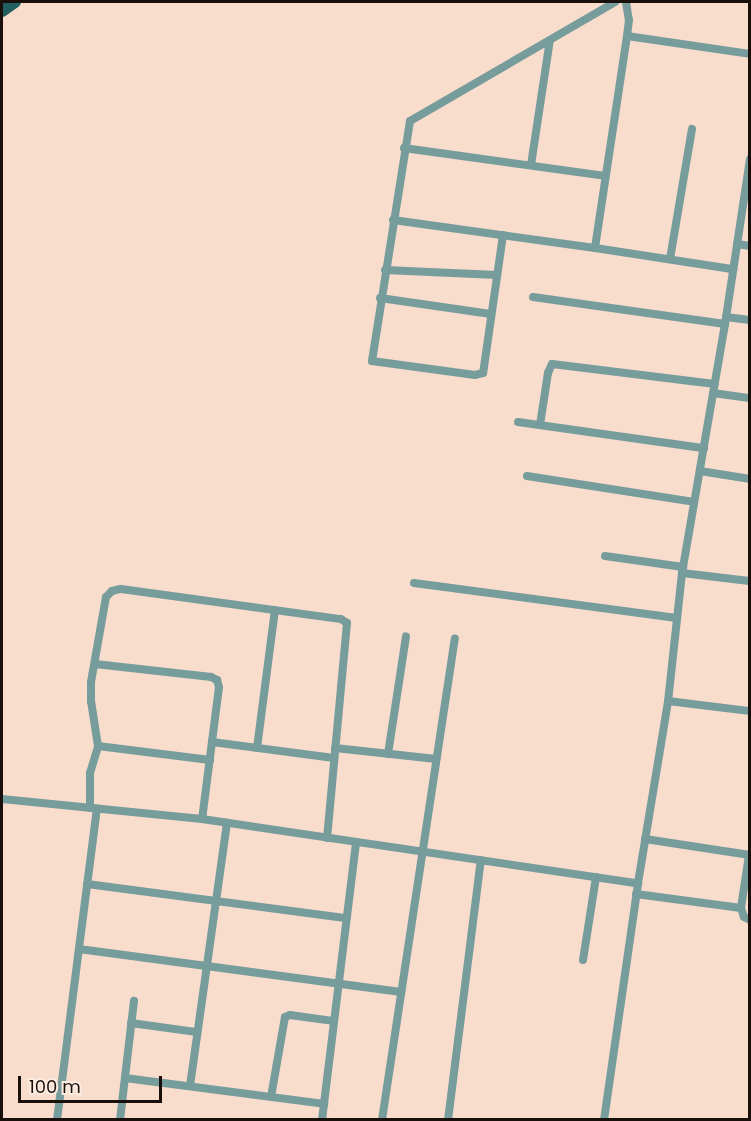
<!DOCTYPE html>
<html>
<head>
<meta charset="utf-8">
<style>
  body { margin:0 }
  #map { position:relative; width:751px; height:1121px; overflow:hidden; background:#f8dccc; font-family:Poppins,sans-serif }
  div>[style] { position:absolute }
  .street>* { height:8px; margin:-4px; padding:0 4px; transform-origin:4px; border-radius:4px; background:#779c9c }
  .primary>* { height:12px; margin:-6px; padding:0 6px; transform-origin:6px; border-radius:6px; background:#215f60 }
  span { translate:-50% -50%; white-space:nowrap; text-align:center; line-height:1.15; -webkit-text-stroke:5px #fdece2; paint-order:stroke }
  .frame { position:absolute; inset:0; border:3px solid #1a100b; pointer-events:none }
  .scale { position:absolute; left:18px; top:1076px; width:144px; height:27px; box-sizing:border-box; border:3px solid #1a100b; border-top:0; padding-left:8px; font-size:18px; line-height:21px; white-space:nowrap; color:#1a100b; -webkit-text-stroke:4px #fdece2; paint-order:stroke }
</style>
</head>
<body>
<div id="map">
  <div class="street">
    <i style="left:626px;top:2px;width:18px;rotate:81deg"></i>
    <i style="left:629px;top:20px;width:16px;rotate:97deg"></i>
    <i style="left:627px;top:36px;width:214px;rotate:98.6deg"></i>
    <i style="left:595px;top:248px;width:140px;rotate:8.7deg"></i>
    <i style="left:627px;top:36px;width:124px;rotate:8.3deg"></i>
    <i style="left:404px;top:148px;width:203px;rotate:7.9deg"></i>
    <i style="left:750px;top:159px;width:167px;rotate:98.6deg"></i>
    <i style="left:725px;top:324px;width:253px;rotate:99.8deg"></i>
    <i style="left:682px;top:573px;width:129px;rotate:96.2deg"></i>
    <i style="left:668px;top:701px;width:83px;rotate:7deg"></i>
    <i style="left:531px;top:165px;width:126px;rotate:-81.4deg"></i>
    <i style="left:393px;top:220px;width:204px;rotate:7.9deg"></i>
    <i style="left:503px;top:235px;width:139px;rotate:98.2deg"></i>
    <i style="left:483px;top:373px;width:8px;rotate:166deg"></i>
    <i style="left:475px;top:375px;width:104px;rotate:-172.3deg"></i>
    <i style="left:372px;top:361px;width:243px;rotate:-81deg"></i>
    <i style="left:410px;top:121px;width:237px;rotate:-30.1deg"></i>
    <i style="left:737px;top:244px;width:13px;rotate:9deg"></i>
    <i style="left:670px;top:259px;width:132px;rotate:-80.4deg"></i>
    <i style="left:385px;top:270px;width:112px;rotate:2.6deg"></i>
    <i style="left:533px;top:297px;width:194px;rotate:8deg"></i>
    <i style="left:380px;top:298px;width:112px;rotate:8.2deg"></i>
    <i style="left:726px;top:317px;width:24px;rotate:7deg"></i>
    <i style="left:713px;top:393px;width:37px;rotate:8deg"></i>
    <i style="left:518px;top:422px;width:188px;rotate:8deg"></i>
    <i style="left:540px;top:425px;width:53px;rotate:-81.3deg"></i>
    <i style="left:548px;top:373px;width:10px;rotate:-66deg"></i>
    <i style="left:552px;top:364px;width:164px;rotate:7deg"></i>
    <i style="left:700px;top:471px;width:51px;rotate:9.1deg"></i>
    <i style="left:527px;top:476px;width:169px;rotate:8.8deg"></i>
    <i style="left:605px;top:556px;width:79px;rotate:8deg"></i>
    <i style="left:682px;top:573px;width:68px;rotate:6.7deg"></i>
    <i style="left:414px;top:583px;width:265px;rotate:7.6deg"></i>
    <i style="left:95px;top:664px;width:117px;rotate:6.4deg"></i>
    <i style="left:211px;top:677px;width:7px;rotate:27deg"></i>
    <i style="left:217px;top:680px;width:7px;rotate:74deg"></i>
    <i style="left:219px;top:687px;width:133px;rotate:97.3deg"></i>
    <i style="left:212px;top:742px;width:123px;rotate:7.5deg"></i>
    <i style="left:98px;top:746px;width:113px;rotate:7.1deg"></i>
    <i style="left:257px;top:748px;width:139px;rotate:-82.6deg"></i>
    <i style="left:335px;top:748px;width:102px;rotate:6.2deg"></i>
    <i style="left:388px;top:754px;width:119px;rotate:-81.3deg"></i>
    <i style="left:2px;top:799px;width:201px;rotate:5.7deg"></i>
    <i style="left:202px;top:819px;width:441px;rotate:8.4deg"></i>
    <i style="left:90px;top:808px;width:35px;rotate:-90deg"></i>
    <i style="left:90px;top:773px;width:28px;rotate:-73deg"></i>
    <i style="left:98px;top:746px;width:46px;rotate:-98.8deg"></i>
    <i style="left:91px;top:701px;width:19px;rotate:-90deg"></i>
    <i style="left:91px;top:682px;width:86px;rotate:-80deg"></i>
    <i style="left:106px;top:597px;width:8px;rotate:-45deg"></i>
    <i style="left:112px;top:591px;width:9px;rotate:-13deg"></i>
    <i style="left:121px;top:589px;width:222px;rotate:7.8deg"></i>
    <i style="left:341px;top:619px;width:7px;rotate:34deg"></i>
    <i style="left:347px;top:623px;width:216px;rotate:95.3deg"></i>
    <i style="left:645px;top:839px;width:106px;rotate:8.7deg"></i>
    <i style="left:749px;top:855px;width:54px;rotate:98.6deg"></i>
    <i style="left:741px;top:908px;width:9px;rotate:72deg"></i>
    <i style="left:744px;top:917px;width:7px;rotate:27deg"></i>
    <i style="left:87px;top:884px;width:262px;rotate:7.5deg"></i>
    <i style="left:636px;top:894px;width:106px;rotate:7.6deg"></i>
    <i style="left:79px;top:949px;width:325px;rotate:7.6deg"></i>
    <i style="left:583px;top:960px;width:84px;rotate:-81.1deg"></i>
    <i style="left:131px;top:1023px;width:67px;rotate:7.8deg"></i>
    <i style="left:125px;top:1078px;width:201px;rotate:7.4deg"></i>
    <i style="left:190px;top:1086px;width:266px;rotate:-82deg"></i>
    <i style="left:271px;top:1097px;width:81px;rotate:-80.1deg"></i>
    <i style="left:285px;top:1017px;width:5px;rotate:-22deg"></i>
    <i style="left:290px;top:1015px;width:43px;rotate:7.9deg"></i>
    <i style="left:57px;top:1120px;width:314px;rotate:-82.7deg"></i>
    <i style="left:120px;top:1120px;width:120px;rotate:-83.3deg"></i>
    <i style="left:322px;top:1120px;width:280px;rotate:-83deg"></i>
    <i style="left:382px;top:1120px;width:487px;rotate:-81.4deg"></i>
    <i style="left:448px;top:1120px;width:262px;rotate:-82.8deg"></i>
    <i style="left:604px;top:1120px;width:239px;rotate:-81.8deg"></i>
    <i style="left:638px;top:883px;width:184px;rotate:-80.6deg"></i>
  </div>
  <div class="primary">
    <i style="left:2px;top:11px;width:16px;rotate:-35deg"></i>
  </div>
  <div class="frame"></div>
  <div class="scale">100 m</div>
</div>
</body>
</html>
